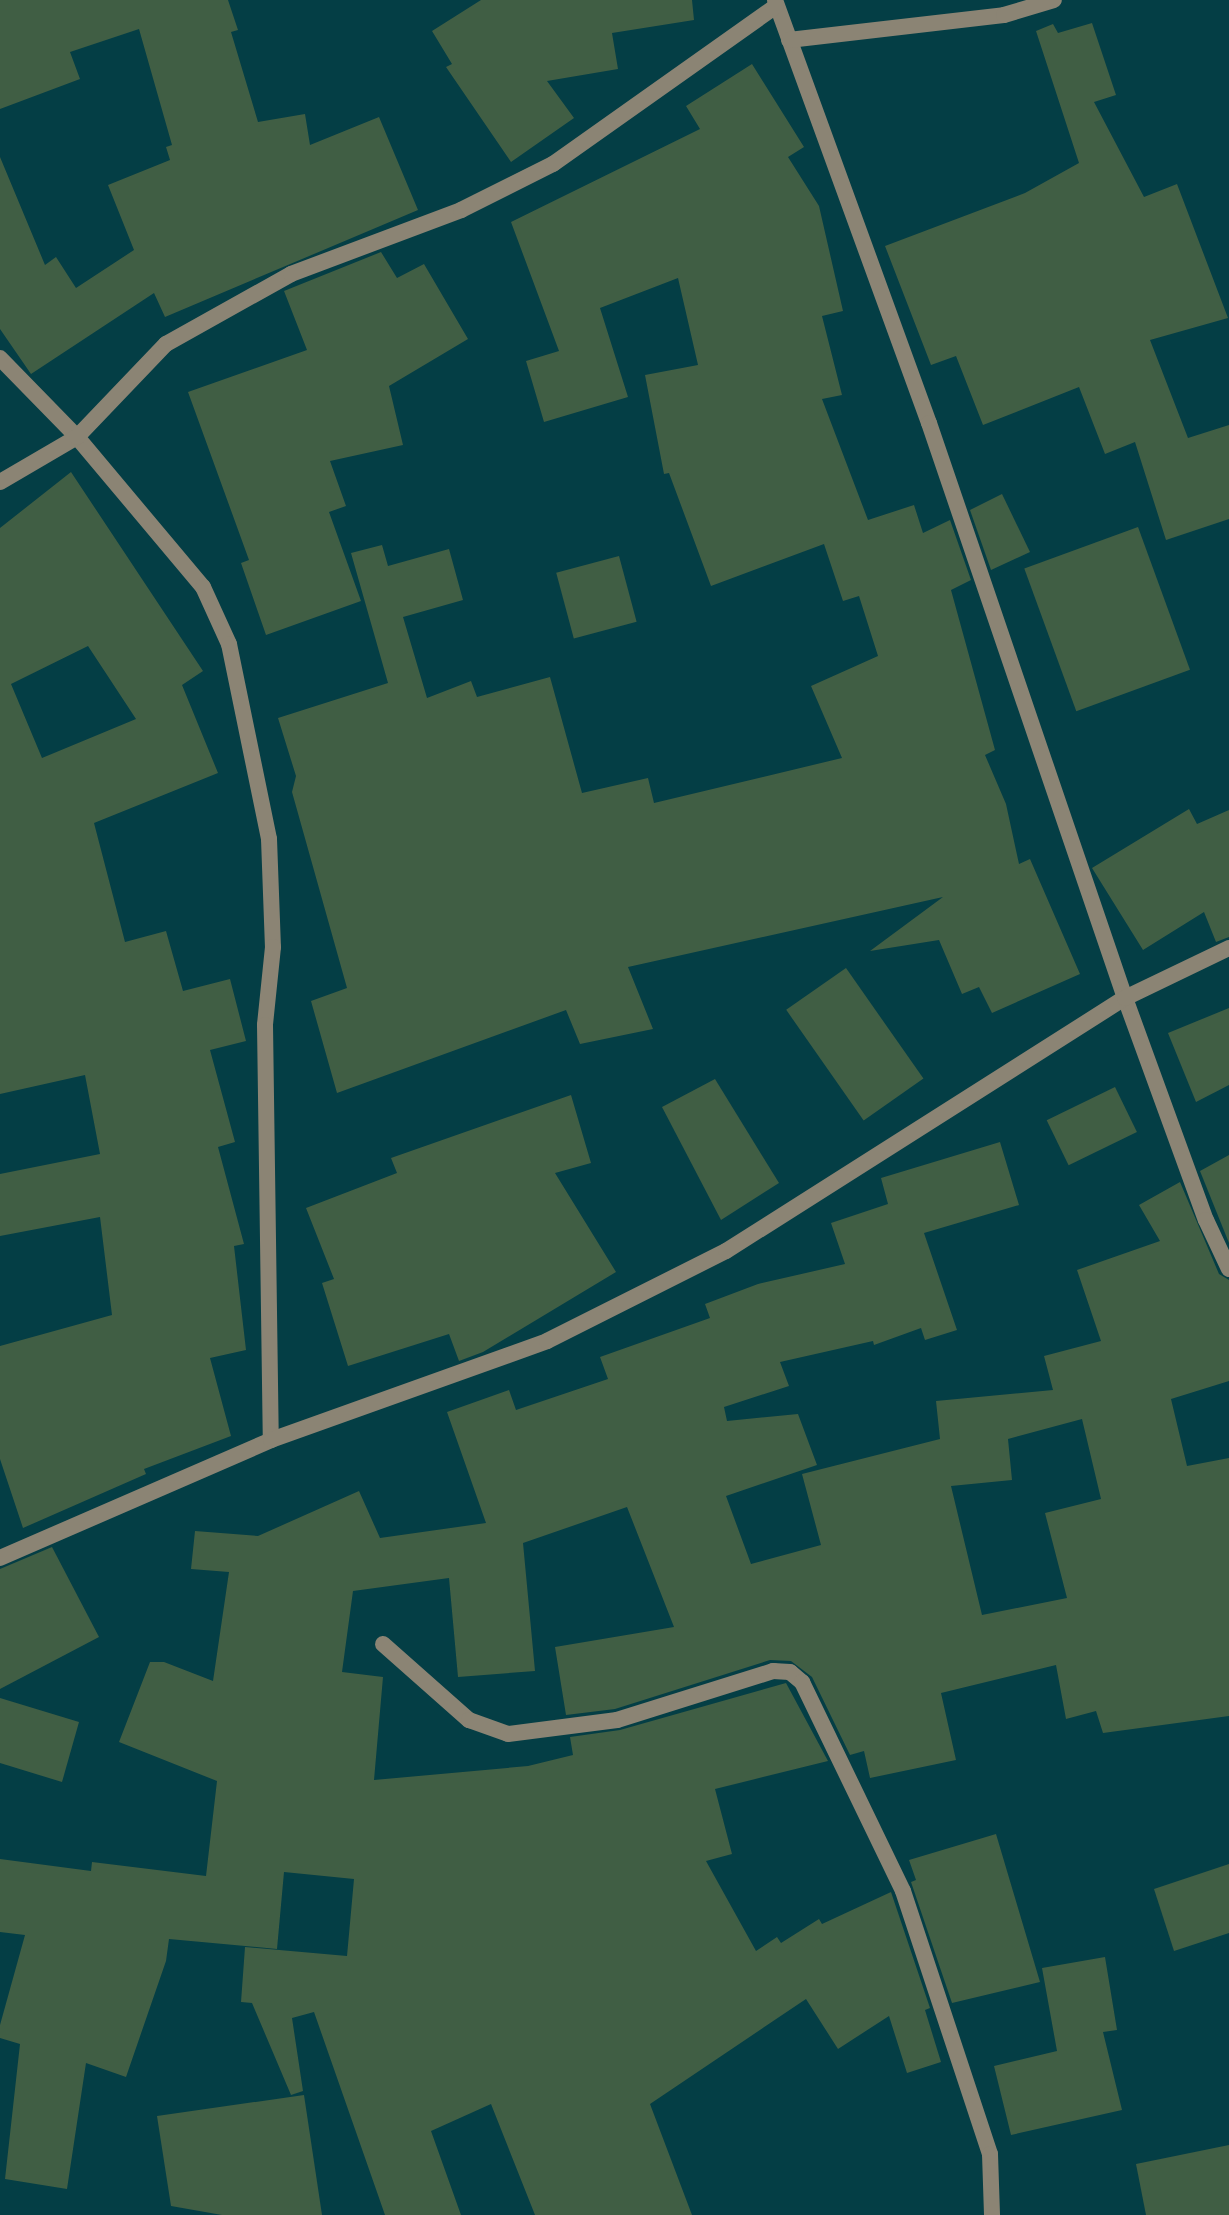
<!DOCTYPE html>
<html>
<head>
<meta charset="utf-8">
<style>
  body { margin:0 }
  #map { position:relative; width:1229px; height:2215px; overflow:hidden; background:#043e45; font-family:Montserrat,sans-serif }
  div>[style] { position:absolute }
  .building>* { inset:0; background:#405e44; transform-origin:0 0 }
  .street>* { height:16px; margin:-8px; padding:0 8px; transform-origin:8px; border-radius:8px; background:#8b8474 }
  span { translate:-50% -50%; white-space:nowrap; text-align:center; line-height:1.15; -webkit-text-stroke:6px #0a3238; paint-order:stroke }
</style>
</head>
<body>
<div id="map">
  <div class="building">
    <i style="clip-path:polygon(0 0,228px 0,238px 30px,231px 32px,258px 122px,305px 114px,310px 145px,379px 117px,418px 210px,165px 317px,154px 293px,31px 374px,0 329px,0 157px,45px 265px,56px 257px,76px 288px,134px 250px,108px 185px,170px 160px,166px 147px,172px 145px,139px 29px,70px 52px,80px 79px,0 109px)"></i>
    <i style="clip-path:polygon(481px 0,692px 0,694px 20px,612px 33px,618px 69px,547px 81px,574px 118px,511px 162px,446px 67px,452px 64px,432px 31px)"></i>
    <i style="clip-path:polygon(1092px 23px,1116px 95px,1094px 102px,1144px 197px,1177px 184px,1228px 318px,1150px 340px,1188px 438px,1229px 425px,1229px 519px,1166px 540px,1135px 442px,1105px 454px,1079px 387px,983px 425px,956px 356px,931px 365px,885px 246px,1025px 193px,1079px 163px,1036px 31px,1053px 24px,1058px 33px)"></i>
    <i style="clip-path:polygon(752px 64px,804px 147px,788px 157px,819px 206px,843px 311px,822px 316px,842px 395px,822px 399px,868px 520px,914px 505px,923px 533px,950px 520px,971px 580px,951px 590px,995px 750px,985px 755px,1006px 804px,1019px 864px,1030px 859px,1080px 974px,992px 1013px,979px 987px,962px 994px,939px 940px,870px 951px,943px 897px,628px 967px,653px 1029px,580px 1044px,566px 1010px,337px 1093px,311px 1001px,347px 988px,292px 792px,296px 776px,278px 718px,388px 683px,351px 553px,382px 545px,388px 566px,449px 549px,463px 600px,403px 617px,427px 698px,471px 681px,477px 697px,550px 677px,582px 793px,648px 778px,654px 803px,842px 758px,811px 686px,878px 656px,859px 596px,843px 601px,824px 544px,711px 586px,669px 473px,664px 474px,645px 375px,698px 365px,678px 278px,600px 308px,628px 397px,544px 422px,526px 361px,559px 351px,511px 222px,700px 129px,686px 106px)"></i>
    <i style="clip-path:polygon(381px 252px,397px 278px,424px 264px,468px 339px,389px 386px,403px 445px,330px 461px,346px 506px,329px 512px,361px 601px,266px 635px,241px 563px,249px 560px,188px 392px,307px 350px,284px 291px)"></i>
    <i style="clip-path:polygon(evenodd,71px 472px,203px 671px,182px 685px,218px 773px,94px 823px,125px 942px,166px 931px,183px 991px,230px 979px,246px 1041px,210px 1050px,235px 1142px,218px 1147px,244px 1244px,234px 1246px,246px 1350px,210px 1358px,231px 1436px,144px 1469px,146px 1474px,23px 1528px,0 1459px,0 1346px,112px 1315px,100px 1217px,0 1236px,0 1174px,100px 1154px,85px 1075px,0 1094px,0 528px,71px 472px,88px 646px,136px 719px,42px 758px,11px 684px,88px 646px)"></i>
    <i style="clip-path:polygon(1002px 494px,1030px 552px,991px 570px,970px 510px)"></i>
    <i style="left:1138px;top:527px;width:152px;height:121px;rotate:70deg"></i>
    <i style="left:619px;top:556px;width:68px;height:65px;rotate:75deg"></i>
    <i style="clip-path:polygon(1189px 809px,1197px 824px,1229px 810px,1229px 937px,1216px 942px,1204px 912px,1143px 950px,1092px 868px)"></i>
    <i style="left:846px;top:968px;width:135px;height:73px;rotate:55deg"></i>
    <i style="clip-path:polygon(1229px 1008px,1229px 1085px,1196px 1102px,1168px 1033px)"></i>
    <i style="clip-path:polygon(715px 1079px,779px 1183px,721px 1220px,662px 1107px)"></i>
    <i style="left:1115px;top:1087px;width:50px;height:76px;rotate:64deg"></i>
    <i style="clip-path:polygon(571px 1095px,591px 1163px,555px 1173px,616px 1272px,483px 1352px,459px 1361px,449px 1334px,348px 1366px,322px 1283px,334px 1279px,306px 1208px,397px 1173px,391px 1158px)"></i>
    <i style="clip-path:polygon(evenodd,1000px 1142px,1019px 1205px,924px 1233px,957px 1330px,925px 1340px,921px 1328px,874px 1345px,873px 1341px,780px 1362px,789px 1386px,724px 1407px,727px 1421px,798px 1414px,817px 1465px,726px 1496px,751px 1564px,821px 1545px,802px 1474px,940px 1439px,936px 1401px,1053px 1390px,1044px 1356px,1101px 1341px,1077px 1270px,1160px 1241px,1139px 1205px,1180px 1182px,1219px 1274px,1229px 1280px,1229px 1381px,1171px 1399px,1187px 1466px,1229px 1458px,1229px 1716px,1103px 1733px,1096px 1711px,1066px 1719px,1056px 1665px,941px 1693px,956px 1760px,870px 1778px,864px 1751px,850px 1755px,812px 1677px,791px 1661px,770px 1660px,615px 1709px,566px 1715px,555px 1647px,674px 1627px,627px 1507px,523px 1543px,535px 1671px,458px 1677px,449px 1578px,353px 1591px,342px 1672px,383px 1677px,374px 1780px,528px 1766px,573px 1755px,570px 1737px,620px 1730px,786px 1683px,828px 1761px,715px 1789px,732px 1854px,706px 1861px,756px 1951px,777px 1937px,781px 1943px,819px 1919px,822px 1924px,891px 1892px,930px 2008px,925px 2010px,941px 2062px,907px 2073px,889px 2016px,838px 2049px,806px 1999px,650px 2104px,692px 2215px,535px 2215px,491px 2104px,431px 2131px,461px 2215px,385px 2215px,314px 2012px,292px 2018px,303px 2091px,291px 2095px,252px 2003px,241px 2002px,245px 1947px,347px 1956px,354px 1879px,284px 1872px,277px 1949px,169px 1939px,166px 1961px,126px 2077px,86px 2063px,67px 2189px,5px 2179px,20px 2044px,0 2038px,0 2025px,25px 1935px,0 1932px,0 1859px,91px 1871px,92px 1862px,206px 1876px,217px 1781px,119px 1742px,150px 1662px,164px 1662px,213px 1681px,229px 1572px,191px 1569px,195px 1531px,258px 1536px,359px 1491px,380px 1538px,486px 1523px,447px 1412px,509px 1390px,516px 1410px,608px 1379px,600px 1357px,710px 1318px,705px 1304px,758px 1284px,845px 1264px,831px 1223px,888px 1204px,881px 1178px,1000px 1142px,1082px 1419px,1101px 1499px,1045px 1513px,1067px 1598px,982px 1615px,951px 1486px,1012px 1480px,1008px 1439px,1082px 1419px)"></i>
    <i style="clip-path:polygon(1229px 1155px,1229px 1243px,1200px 1171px)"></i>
    <i style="clip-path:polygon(52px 1547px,99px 1637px,0 1689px,0 1569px)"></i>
    <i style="clip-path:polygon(0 1698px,79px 1722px,62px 1782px,0 1763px)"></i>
    <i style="clip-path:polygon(996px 1834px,1040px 1982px,952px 2003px,911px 1882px,916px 1880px,909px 1860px)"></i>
    <i style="clip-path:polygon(1229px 1864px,1229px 1933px,1174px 1951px,1154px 1889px)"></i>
    <i style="clip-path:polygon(1105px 1957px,1117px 2030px,1103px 2032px,1122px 2110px,1011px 2135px,994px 2066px,1057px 2051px,1042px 1968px)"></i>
    <i style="clip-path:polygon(304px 2095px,322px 2215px,222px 2215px,171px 2206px,157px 2116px)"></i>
    <i style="clip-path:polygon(1229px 2145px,1229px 2215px,1146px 2215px,1136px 2164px)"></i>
  </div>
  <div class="street">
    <i style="left:775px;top:0;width:450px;rotate:70deg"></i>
    <i style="left:929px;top:423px;width:607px;rotate:71.18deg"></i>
    <i style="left:1125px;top:998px;width:236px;rotate:70deg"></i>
    <i style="left:1206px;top:1220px;width:54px;rotate:64.9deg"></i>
    <i style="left:789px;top:40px;width:216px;rotate:-6.6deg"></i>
    <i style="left:1004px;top:15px;width:52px;rotate:-16.7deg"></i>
    <i style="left:0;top:358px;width:110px;rotate:45.7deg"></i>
    <i style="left:77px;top:437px;width:196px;rotate:50deg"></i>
    <i style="left:203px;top:587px;width:63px;rotate:65.5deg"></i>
    <i style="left:229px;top:644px;width:199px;rotate:78.4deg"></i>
    <i style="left:269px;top:839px;width:108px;rotate:87.9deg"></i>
    <i style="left:273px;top:947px;width:78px;rotate:95.9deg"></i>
    <i style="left:265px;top:1025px;width:415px;rotate:89.2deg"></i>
    <i style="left:0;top:482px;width:89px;rotate:-30.3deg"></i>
    <i style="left:77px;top:437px;width:129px;rotate:-46.3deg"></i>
    <i style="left:166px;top:344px;width:143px;rotate:-29.2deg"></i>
    <i style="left:291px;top:274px;width:182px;rotate:-20.6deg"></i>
    <i style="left:461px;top:210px;width:103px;rotate:-26.6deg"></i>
    <i style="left:553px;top:164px;width:273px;rotate:-35.3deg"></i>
    <i style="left:0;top:1558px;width:296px;rotate:-23.5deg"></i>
    <i style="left:271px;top:1440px;width:293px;rotate:-19.7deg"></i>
    <i style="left:547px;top:1341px;width:200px;rotate:-26.7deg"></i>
    <i style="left:726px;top:1251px;width:472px;rotate:-32.4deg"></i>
    <i style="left:1125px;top:998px;width:115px;rotate:-25.7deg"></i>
    <i style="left:383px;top:1644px;width:115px;rotate:41.5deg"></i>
    <i style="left:469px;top:1720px;width:41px;rotate:19.7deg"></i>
    <i style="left:508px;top:1734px;width:110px;rotate:-7.3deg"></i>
    <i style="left:617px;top:1720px;width:164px;rotate:-17.4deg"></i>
    <i style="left:773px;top:1671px;width:17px;rotate:3deg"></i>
    <i style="left:790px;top:1672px;width:16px;rotate:40deg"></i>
    <i style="left:802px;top:1682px;width:232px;rotate:64.2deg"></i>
    <i style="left:903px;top:1891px;width:277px;rotate:71.7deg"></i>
    <i style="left:990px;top:2154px;width:61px;rotate:88.1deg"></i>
  </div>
</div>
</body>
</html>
